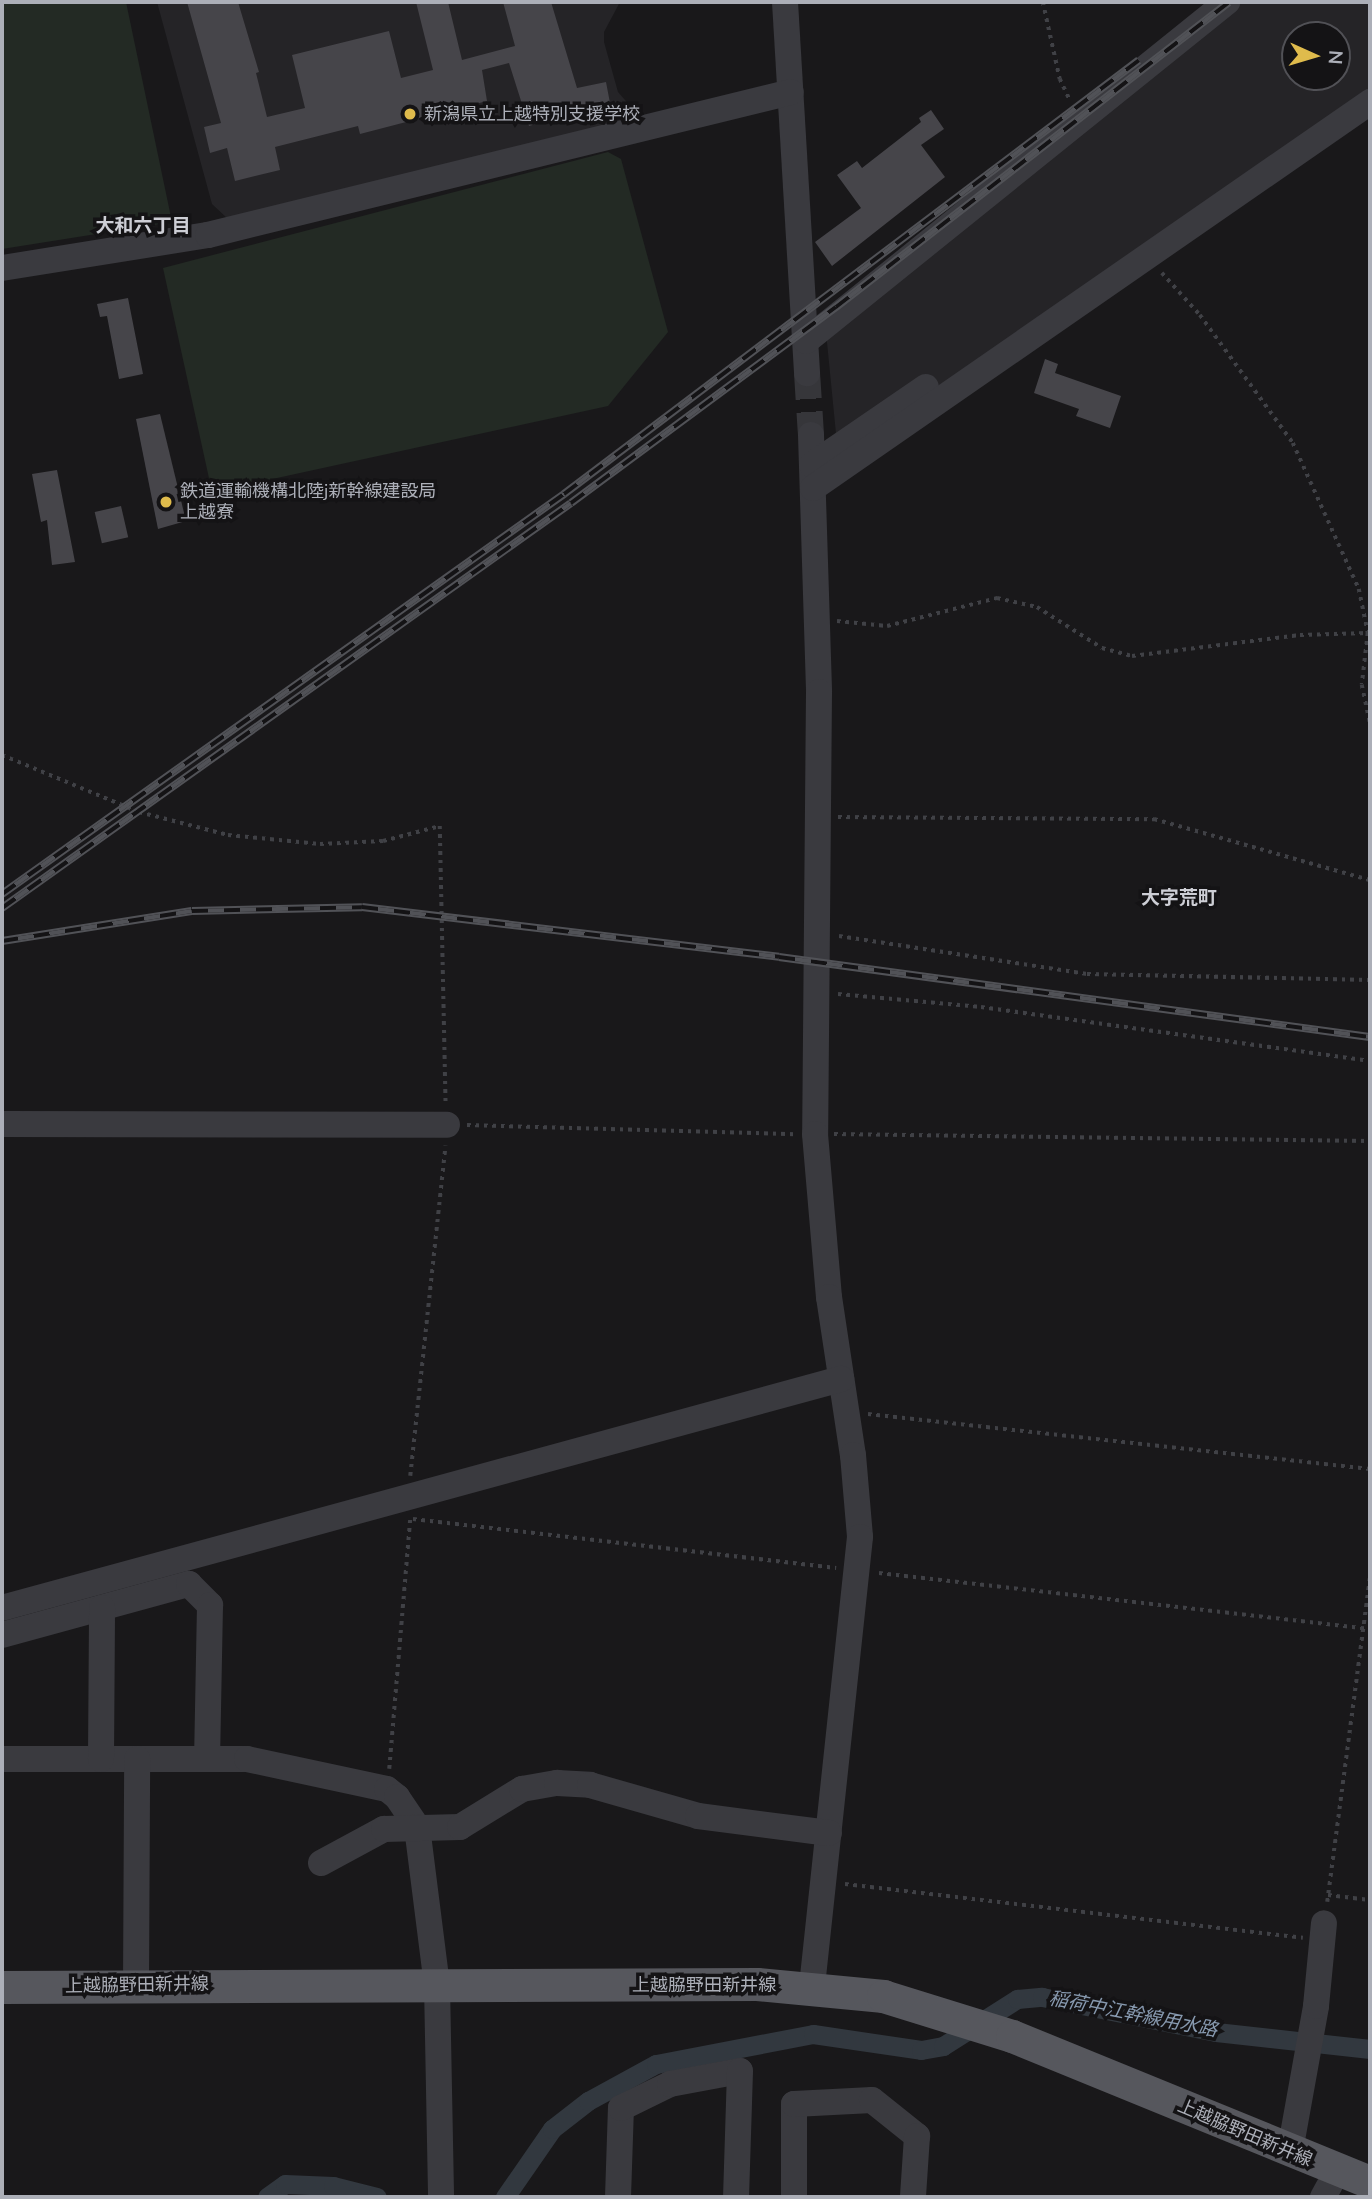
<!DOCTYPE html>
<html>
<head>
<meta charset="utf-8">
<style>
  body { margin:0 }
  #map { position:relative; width:1372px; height:2199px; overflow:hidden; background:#19181a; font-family:"Nunito Sans","Noto Sans JP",sans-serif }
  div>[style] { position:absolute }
  .built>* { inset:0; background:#252427 }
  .green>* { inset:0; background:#232a24 }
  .canal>* { height:19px; margin:-9.5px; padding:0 9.5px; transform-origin:9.5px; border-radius:9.5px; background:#32383f }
  .building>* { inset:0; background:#46454a; transform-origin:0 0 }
  .minor-tunnel>* { height:26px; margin-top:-13px; transform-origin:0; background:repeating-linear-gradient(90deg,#36363a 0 26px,transparent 0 39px) }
  .path>* { height:3.5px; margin-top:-1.75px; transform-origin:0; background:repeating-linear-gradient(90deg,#404146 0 3.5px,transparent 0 8.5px) }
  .minor>* { height:26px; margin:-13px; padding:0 13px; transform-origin:13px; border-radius:13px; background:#3a3a3f }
  .major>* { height:33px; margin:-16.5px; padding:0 16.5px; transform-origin:16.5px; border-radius:16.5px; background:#56575d }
  .rail>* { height:8px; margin-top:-4px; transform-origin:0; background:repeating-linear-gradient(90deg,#141315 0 16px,#515257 0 32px); box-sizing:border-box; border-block:2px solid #515257 }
  .dots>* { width:19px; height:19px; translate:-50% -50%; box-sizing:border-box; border:4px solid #141315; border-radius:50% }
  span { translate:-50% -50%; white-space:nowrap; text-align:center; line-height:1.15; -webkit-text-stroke:7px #141315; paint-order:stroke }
  .poi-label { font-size:18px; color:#acafb8 }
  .left { translate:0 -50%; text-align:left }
  .street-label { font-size:18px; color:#acafb8 }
  .neighbourhood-label { font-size:19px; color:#cdced5; font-weight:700 }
  .water-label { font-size:19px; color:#8799af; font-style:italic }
  .frame { position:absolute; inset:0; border:4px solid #acafb8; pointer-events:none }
  .north { position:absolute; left:1281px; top:21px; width:70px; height:70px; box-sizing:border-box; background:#141315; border:2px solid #515156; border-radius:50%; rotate:94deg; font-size:19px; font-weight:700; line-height:28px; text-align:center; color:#acafb8 }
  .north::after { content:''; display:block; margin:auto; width:24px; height:32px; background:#dfbb4c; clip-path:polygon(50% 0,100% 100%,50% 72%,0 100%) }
</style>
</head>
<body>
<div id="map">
  <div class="built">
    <i style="clip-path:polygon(157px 2px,620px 2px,604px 32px,604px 42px,618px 92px,632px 108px,633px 119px,228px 219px,212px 204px)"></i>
    <i style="clip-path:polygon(evenodd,1240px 2px,1370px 2px,1370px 94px,838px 454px,826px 332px,1240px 2px,1295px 35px,1337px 35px,1337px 77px,1295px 77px,1295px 35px)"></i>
  </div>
  <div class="green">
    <i style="clip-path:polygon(2px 2px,126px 2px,172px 222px,2px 249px)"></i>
    <i style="clip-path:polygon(608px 152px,621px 159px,668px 332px,608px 406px,212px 492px,163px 268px)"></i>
  </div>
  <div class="canal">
    <i style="left:267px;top:2197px;width:22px;rotate:-36deg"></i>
    <i style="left:285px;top:2184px;width:48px;rotate:2.4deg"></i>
    <i style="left:333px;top:2186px;width:45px;rotate:14deg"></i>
    <i style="left:505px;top:2197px;width:83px;rotate:-55.3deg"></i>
    <i style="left:552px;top:2129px;width:46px;rotate:-37.9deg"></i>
    <i style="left:588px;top:2101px;width:77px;rotate:-28.6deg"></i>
    <i style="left:656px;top:2064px;width:160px;rotate:-10.8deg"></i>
    <i style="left:813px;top:2034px;width:109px;rotate:8.4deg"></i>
    <i style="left:921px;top:2050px;width:22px;rotate:-10deg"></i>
    <i style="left:943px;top:2046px;width:88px;rotate:-32.4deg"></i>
    <i style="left:1017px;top:1999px;width:25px;rotate:-5deg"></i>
    <i style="left:1042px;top:1997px;width:177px;rotate:11.4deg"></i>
    <i style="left:1216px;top:2032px;width:155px;rotate:6.3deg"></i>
  </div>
  <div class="building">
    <i style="clip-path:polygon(187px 2px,238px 2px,259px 72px,256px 73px,267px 117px,305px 108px,292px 55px,389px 31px,401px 78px,433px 70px,416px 2px,448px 2px,462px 60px,515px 46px,503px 2px,551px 2px,577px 88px,606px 82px,610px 103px,529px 126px,509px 63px,482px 70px,487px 101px,360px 134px,358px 126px,275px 147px,280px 170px,235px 181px,227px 148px,210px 153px,204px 127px,221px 123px)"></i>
    <i style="clip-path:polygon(931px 110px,944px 129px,921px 145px,945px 177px,832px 266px,815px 242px,861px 208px,837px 175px,857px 161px,862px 168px,921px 122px,919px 118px)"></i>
    <i style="clip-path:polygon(128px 298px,143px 374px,119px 379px,107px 316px,100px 317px,97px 304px)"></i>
    <i style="clip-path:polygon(1045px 359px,1058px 364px,1055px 373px,1121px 396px,1110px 428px,1076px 416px,1079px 409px,1034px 393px)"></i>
    <i style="clip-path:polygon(160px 414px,186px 521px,158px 529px,136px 419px)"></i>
    <i style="clip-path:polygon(57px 470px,75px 562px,52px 565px,47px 520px,41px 522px,32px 474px)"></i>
    <i style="left:121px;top:506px;width:32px;height:27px;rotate:77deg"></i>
  </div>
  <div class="minor-tunnel">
    <i style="left:807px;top:373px;width:62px;rotate:86.3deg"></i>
  </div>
  <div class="path">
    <i style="left:1043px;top:2px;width:79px;rotate:77.6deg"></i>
    <i style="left:1060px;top:79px;width:23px;rotate:65deg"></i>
    <i style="left:1162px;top:273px;width:57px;rotate:47.9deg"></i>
    <i style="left:1200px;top:315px;width:158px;rotate:54deg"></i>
    <i style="left:1293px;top:443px;width:160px;rotate:65.7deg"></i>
    <i style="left:1359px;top:589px;width:45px;rotate:78.4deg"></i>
    <i style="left:1368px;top:633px;width:52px;rotate:96.6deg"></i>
    <i style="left:1362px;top:685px;width:40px;rotate:78deg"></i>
    <i style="left:837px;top:621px;width:50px;rotate:5.7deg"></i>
    <i style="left:887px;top:626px;width:114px;rotate:-14.3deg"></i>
    <i style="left:997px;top:598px;width:41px;rotate:12.7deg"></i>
    <i style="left:1037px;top:607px;width:77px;rotate:32.2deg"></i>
    <i style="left:1102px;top:648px;width:31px;rotate:15deg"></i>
    <i style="left:1132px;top:656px;width:169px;rotate:-7.1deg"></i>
    <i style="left:1300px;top:635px;width:68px;rotate:-1.7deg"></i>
    <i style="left:2px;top:755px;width:148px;rotate:22.6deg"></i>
    <i style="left:139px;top:812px;width:92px;rotate:14.5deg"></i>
    <i style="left:228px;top:835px;width:92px;rotate:5.6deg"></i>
    <i style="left:320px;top:844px;width:63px;rotate:-2.7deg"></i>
    <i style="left:383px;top:841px;width:59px;rotate:-14.7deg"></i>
    <i style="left:440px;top:826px;width:278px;rotate:88.8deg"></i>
    <i style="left:838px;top:817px;width:316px;rotate:0.4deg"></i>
    <i style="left:1154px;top:819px;width:224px;rotate:15.8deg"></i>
    <i style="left:839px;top:936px;width:251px;rotate:8.7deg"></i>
    <i style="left:1087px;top:974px;width:283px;rotate:1.2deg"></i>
    <i style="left:838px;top:994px;width:144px;rotate:5.2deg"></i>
    <i style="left:981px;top:1007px;width:393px;rotate:7.9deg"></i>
    <i style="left:467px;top:1125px;width:328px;rotate:1.6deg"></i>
    <i style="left:834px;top:1134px;width:536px;rotate:0.75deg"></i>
    <i style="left:868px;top:1414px;width:505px;rotate:6.25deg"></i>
    <i style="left:410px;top:1476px;width:332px;rotate:-83.9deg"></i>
    <i style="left:413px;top:1519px;width:426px;rotate:6.6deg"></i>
    <i style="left:879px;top:1573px;width:494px;rotate:6.5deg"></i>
    <i style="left:389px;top:1769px;width:251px;rotate:-85.2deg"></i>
    <i style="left:845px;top:1884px;width:461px;rotate:6.7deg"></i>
    <i style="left:1328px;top:1895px;width:42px;rotate:6.8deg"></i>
    <i style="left:1327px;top:1902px;width:330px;rotate:-82.5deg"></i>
  </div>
  <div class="minor">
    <i style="left:785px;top:2px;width:372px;rotate:86.6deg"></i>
    <i style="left:2px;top:268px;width:209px;rotate:-9.1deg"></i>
    <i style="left:208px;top:235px;width:600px;rotate:-13.78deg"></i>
    <i style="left:806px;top:341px;width:541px;rotate:-38.84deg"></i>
    <i style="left:811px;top:435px;width:257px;rotate:88.2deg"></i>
    <i style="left:819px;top:692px;width:442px;rotate:90.5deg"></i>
    <i style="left:815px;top:1134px;width:164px;rotate:85.1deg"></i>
    <i style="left:829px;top:1297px;width:160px;rotate:81.4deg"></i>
    <i style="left:853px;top:1455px;width:82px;rotate:85.1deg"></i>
    <i style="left:860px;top:1537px;width:453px;rotate:96.1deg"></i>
    <i style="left:812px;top:465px;width:138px;rotate:-34.4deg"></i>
    <i style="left:813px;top:488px;width:678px;rotate:-34.72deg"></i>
    <i style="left:2px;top:1124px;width:445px;rotate:0.1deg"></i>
    <i style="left:2px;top:1608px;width:870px;rotate:-15.27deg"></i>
    <i style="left:2px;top:1635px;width:194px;rotate:-15.3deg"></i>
    <i style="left:189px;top:1584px;width:30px;rotate:45deg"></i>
    <i style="left:210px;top:1605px;width:153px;rotate:91.1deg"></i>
    <i style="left:2px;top:1759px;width:245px"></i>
    <i style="left:247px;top:1759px;width:143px;rotate:12.1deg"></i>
    <i style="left:387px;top:1789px;width:13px;rotate:39deg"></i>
    <i style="left:397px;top:1797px;width:36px;rotate:56deg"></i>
    <i style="left:417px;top:1827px;width:159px;rotate:82.8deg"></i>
    <i style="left:437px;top:1985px;width:212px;rotate:88.9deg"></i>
    <i style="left:101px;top:1759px;width:151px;rotate:-89.6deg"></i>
    <i style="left:321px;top:1863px;width:72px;rotate:-28.4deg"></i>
    <i style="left:384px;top:1829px;width:76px;rotate:-1.5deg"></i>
    <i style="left:460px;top:1827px;width:73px;rotate:-31.5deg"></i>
    <i style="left:522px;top:1789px;width:36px;rotate:-10deg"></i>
    <i style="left:557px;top:1783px;width:33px;rotate:3deg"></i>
    <i style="left:590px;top:1785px;width:112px;rotate:16deg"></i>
    <i style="left:698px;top:1816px;width:132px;rotate:7.4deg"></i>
    <i style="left:136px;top:1984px;width:225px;rotate:-89.7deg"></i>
    <i style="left:1290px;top:2151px;width:147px;rotate:-79.8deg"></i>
    <i style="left:1316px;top:2006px;width:83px;rotate:-84.5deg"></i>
    <i style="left:618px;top:2197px;width:89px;rotate:-88.1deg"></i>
    <i style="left:621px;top:2108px;width:55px;rotate:-26.1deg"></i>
    <i style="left:670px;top:2084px;width:71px;rotate:-10.5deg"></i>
    <i style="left:740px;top:2071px;width:126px;rotate:91.8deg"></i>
    <i style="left:794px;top:2197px;width:93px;rotate:-90deg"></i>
    <i style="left:794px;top:2104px;width:78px;rotate:-2.9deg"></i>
    <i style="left:872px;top:2100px;width:58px;rotate:38.7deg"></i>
    <i style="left:917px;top:2136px;width:61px;rotate:93.8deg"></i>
    <i style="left:1323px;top:2197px;width:29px;rotate:-61deg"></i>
  </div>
  <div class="major">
    <i style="left:2px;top:1987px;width:755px;rotate:-0.23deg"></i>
    <i style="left:757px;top:1984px;width:127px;rotate:5.4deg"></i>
    <i style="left:883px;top:1996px;width:135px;rotate:17.2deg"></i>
    <i style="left:1012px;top:2036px;width:387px;rotate:22.2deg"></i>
  </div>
  <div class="rail">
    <i style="left:2px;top:894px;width:690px;rotate:-35.44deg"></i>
    <i style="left:564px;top:494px;width:720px;rotate:-37.04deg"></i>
    <i style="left:2px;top:908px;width:698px;rotate:-35.44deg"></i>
    <i style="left:571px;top:503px;width:330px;rotate:-36.5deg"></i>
    <i style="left:836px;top:307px;width:497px;rotate:-37.8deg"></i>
    <i style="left:2px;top:941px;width:192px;rotate:-9deg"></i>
    <i style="left:192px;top:911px;width:170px;rotate:-1.3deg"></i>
    <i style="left:362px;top:907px;width:420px;rotate:6.8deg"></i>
    <i style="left:779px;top:957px;width:596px;rotate:7.71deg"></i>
  </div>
  <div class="dots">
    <i style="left:410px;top:114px;background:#dfbb4c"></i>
    <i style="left:166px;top:502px;background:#dfbb4c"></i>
  </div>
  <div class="poi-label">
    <span class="left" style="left:424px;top:114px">新潟県立上越特別支援学校</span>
    <span class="left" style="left:180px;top:502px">鉄道運輸機構北陸j新幹線建設局<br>上越寮</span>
  </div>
  <div class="street-label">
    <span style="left:137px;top:1985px;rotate:-1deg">上越脇野田新井線</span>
    <span style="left:704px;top:1985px">上越脇野田新井線</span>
    <span style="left:1245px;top:2133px;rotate:23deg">上越脇野田新井線</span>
  </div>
  <div class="neighbourhood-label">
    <span style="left:143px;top:227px">大和六丁目</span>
    <span style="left:1179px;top:899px">大字荒町</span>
  </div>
  <div class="water-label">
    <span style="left:1133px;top:2015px;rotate:11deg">稲荷中江幹線用水路</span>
  </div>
  <div class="frame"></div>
  <div class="north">N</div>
</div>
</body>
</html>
